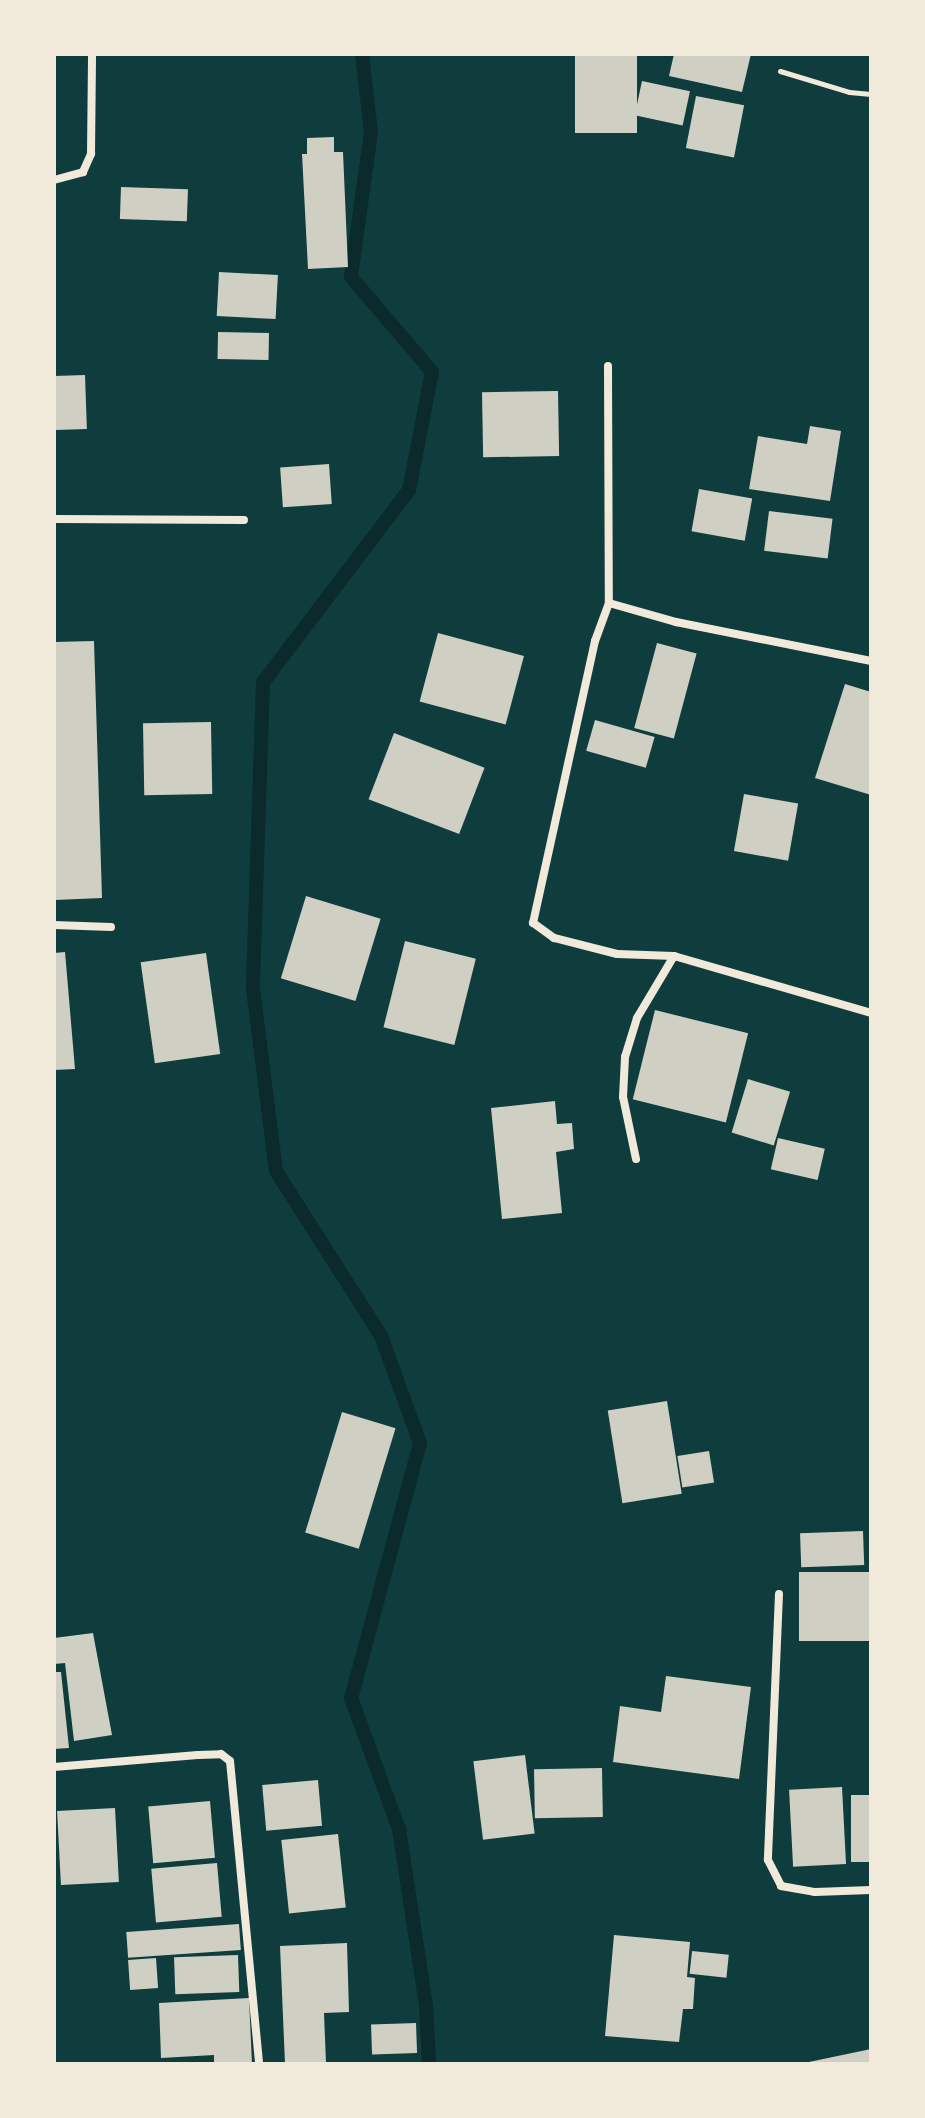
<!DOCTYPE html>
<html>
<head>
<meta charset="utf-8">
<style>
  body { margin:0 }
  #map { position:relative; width:925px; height:2118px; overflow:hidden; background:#0f3d3e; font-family:"Public Sans",sans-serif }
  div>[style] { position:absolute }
  .stream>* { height:14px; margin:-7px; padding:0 7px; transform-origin:7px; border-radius:7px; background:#0a2a2b }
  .building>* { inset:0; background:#cfcfc3; transform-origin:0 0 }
  .path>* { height:5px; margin:-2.5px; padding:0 2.5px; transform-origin:2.5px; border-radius:2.5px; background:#f1e9da }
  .minor>* { height:8px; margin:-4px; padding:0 4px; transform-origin:4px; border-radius:4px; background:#f1e9da }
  span { translate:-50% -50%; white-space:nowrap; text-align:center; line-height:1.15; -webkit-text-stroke:6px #f1e9da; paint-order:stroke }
  .frame { position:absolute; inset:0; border:56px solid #f1e9da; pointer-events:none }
</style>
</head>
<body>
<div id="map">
  <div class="stream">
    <i style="left:362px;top:54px;width:79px;rotate:83.4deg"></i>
    <i style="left:371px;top:132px;width:146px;rotate:97.9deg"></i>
    <i style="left:351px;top:277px;width:125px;rotate:49.5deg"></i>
    <i style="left:432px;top:372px;width:120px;rotate:101deg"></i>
    <i style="left:409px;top:490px;width:241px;rotate:127.2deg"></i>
    <i style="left:263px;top:682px;width:307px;rotate:91.9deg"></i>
    <i style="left:253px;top:989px;width:183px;rotate:82.8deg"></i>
    <i style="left:276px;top:1171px;width:196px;rotate:57.5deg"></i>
    <i style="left:381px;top:1336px;width:114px;rotate:70deg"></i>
    <i style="left:420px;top:1443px;width:264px;rotate:105.1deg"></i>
    <i style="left:351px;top:1698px;width:140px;rotate:69.9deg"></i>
    <i style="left:399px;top:1829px;width:178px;rotate:81.3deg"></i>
    <i style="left:426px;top:2005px;width:59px;rotate:87.1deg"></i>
  </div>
  <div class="building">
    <i style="left:575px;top:54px;width:62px;height:79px"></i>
    <i style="clip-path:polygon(674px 54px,751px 54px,742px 92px,669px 76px)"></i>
    <i style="left:642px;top:81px;width:49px;height:35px;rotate:12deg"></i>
    <i style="left:696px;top:96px;width:49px;height:53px;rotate:11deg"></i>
    <i style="clip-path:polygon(334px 137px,334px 152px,343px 152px,348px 267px,308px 269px,302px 154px,307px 154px,307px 138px)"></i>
    <i style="left:121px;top:187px;width:67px;height:32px;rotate:2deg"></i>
    <i style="left:219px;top:272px;width:59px;height:44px;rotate:3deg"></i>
    <i style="left:218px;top:332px;width:51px;height:27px;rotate:1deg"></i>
    <i style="left:85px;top:375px;width:54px;height:31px;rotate:88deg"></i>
    <i style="left:558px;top:391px;width:65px;height:76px;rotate:89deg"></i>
    <i style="clip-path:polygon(810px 426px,841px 431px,830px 501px,749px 489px,758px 436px,807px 444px)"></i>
    <i style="left:329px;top:464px;width:40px;height:49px;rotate:86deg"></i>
    <i style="left:699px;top:489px;width:54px;height:43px;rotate:10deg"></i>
    <i style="left:769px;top:511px;width:64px;height:40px;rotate:7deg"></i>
    <i style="left:438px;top:633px;width:89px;height:71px;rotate:15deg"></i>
    <i style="clip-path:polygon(94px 641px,102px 898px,55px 900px,54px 642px)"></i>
    <i style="left:657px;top:643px;width:41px;height:88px;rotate:15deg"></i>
    <i style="clip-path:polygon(845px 684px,871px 692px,871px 795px,815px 778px)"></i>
    <i style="left:595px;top:720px;width:62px;height:32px;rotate:16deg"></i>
    <i style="left:211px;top:722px;width:72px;height:68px;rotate:89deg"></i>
    <i style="left:394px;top:733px;width:97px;height:71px;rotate:21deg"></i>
    <i style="left:744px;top:794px;width:55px;height:58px;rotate:10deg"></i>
    <i style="left:306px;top:896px;width:78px;height:86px;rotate:17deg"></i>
    <i style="left:405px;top:941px;width:73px;height:89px;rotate:14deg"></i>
    <i style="clip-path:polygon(65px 952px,75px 1069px,54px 1070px,54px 953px)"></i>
    <i style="left:206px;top:953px;width:102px;height:66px;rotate:82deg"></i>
    <i style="left:655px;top:1010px;width:96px;height:92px;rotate:14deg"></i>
    <i style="left:748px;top:1079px;width:44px;height:56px;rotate:17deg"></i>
    <i style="clip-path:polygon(555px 1101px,557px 1124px,572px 1123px,574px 1149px,556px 1152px,562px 1213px,502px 1219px,491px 1108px)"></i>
    <i style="left:778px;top:1138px;width:48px;height:32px;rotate:13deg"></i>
    <i style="left:667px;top:1401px;width:94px;height:60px;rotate:81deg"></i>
    <i style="left:342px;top:1412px;width:56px;height:126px;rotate:17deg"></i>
    <i style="left:709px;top:1451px;width:32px;height:32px;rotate:81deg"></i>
    <i style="left:863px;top:1531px;width:34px;height:63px;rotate:88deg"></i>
    <i style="left:871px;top:1572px;width:69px;height:72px;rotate:90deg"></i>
    <i style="clip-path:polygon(93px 1633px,112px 1735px,74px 1741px,65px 1663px,54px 1664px,54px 1638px)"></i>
    <i style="clip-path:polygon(54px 1672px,61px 1672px,69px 1748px,54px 1749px)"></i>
    <i style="clip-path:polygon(666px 1676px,751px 1687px,739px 1779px,613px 1762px,620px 1706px,661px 1712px)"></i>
    <i style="left:525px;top:1755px;width:79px;height:52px;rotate:83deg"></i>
    <i style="left:602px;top:1768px;width:49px;height:68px;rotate:89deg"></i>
    <i style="left:318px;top:1780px;width:46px;height:56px;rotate:85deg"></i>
    <i style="left:842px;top:1787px;width:77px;height:53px;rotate:87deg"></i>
    <i style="left:851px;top:1795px;width:20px;height:67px"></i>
    <i style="left:210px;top:1801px;width:57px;height:62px;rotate:85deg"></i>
    <i style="left:115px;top:1808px;width:74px;height:58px;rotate:87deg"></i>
    <i style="left:338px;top:1834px;width:74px;height:57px;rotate:84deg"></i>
    <i style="left:217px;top:1863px;width:54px;height:66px;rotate:85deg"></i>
    <i style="left:239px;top:1924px;width:26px;height:113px;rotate:86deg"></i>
    <i style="clip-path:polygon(614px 1935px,690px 1942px,687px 1977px,695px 1978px,693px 2009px,683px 2009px,679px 2042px,605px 2036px)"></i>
    <i style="clip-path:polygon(347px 1943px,349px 2012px,324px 2013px,326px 2063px,285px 2064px,280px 1946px)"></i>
    <i style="left:692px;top:1951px;width:37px;height:23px;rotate:6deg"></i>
    <i style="left:238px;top:1955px;width:37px;height:64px;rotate:88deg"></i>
    <i style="left:156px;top:1958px;width:30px;height:28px;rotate:86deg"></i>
    <i style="clip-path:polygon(249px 1998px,252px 2064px,214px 2064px,214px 2055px,161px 2058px,159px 2003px)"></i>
    <i style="left:416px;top:2023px;width:30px;height:45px;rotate:88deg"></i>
    <i style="clip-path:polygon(871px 2049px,871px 2064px,804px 2064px,804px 2063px)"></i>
  </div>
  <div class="path">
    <i style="left:780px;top:71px;width:72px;rotate:16.9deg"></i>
    <i style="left:849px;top:92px;width:22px;rotate:5deg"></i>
  </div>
  <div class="minor">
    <i style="left:54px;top:180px;width:30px;rotate:-15deg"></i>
    <i style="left:83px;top:172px;width:20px;rotate:-66deg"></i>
    <i style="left:91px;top:154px;width:100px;rotate:-89.4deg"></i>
    <i style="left:608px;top:366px;width:237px;rotate:89.8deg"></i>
    <i style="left:54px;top:519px;width:190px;rotate:0.3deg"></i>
    <i style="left:54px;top:925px;width:57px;rotate:2deg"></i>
    <i style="left:674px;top:956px;width:205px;rotate:16.1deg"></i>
    <i style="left:636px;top:1159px;width:63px;rotate:-101.8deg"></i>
    <i style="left:623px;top:1097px;width:40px;rotate:-87.1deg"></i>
    <i style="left:625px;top:1057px;width:41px;rotate:-72.9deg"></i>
    <i style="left:637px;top:1018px;width:72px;rotate:-59.2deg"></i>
    <i style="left:674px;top:956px;width:57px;rotate:-178deg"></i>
    <i style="left:617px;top:954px;width:65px;rotate:-165.7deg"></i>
    <i style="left:554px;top:938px;width:26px;rotate:-144deg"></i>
    <i style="left:533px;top:923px;width:289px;rotate:-77.6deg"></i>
    <i style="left:595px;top:641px;width:40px;rotate:-69.8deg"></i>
    <i style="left:609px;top:603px;width:70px;rotate:15.8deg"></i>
    <i style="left:676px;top:622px;width:199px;rotate:11.3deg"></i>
    <i style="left:779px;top:1594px;width:266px;rotate:92.4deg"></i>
    <i style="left:768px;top:1860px;width:29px;rotate:63deg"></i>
    <i style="left:781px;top:1886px;width:35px;rotate:10deg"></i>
    <i style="left:815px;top:1892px;width:56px;rotate:-2deg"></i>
    <i style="left:54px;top:1767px;width:144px;rotate:-4.8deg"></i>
    <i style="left:198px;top:1755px;width:23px;rotate:-2deg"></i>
    <i style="left:221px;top:1754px;width:11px;rotate:38deg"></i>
    <i style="left:230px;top:1761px;width:304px;rotate:84.5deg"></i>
  </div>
  <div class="frame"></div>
</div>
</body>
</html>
